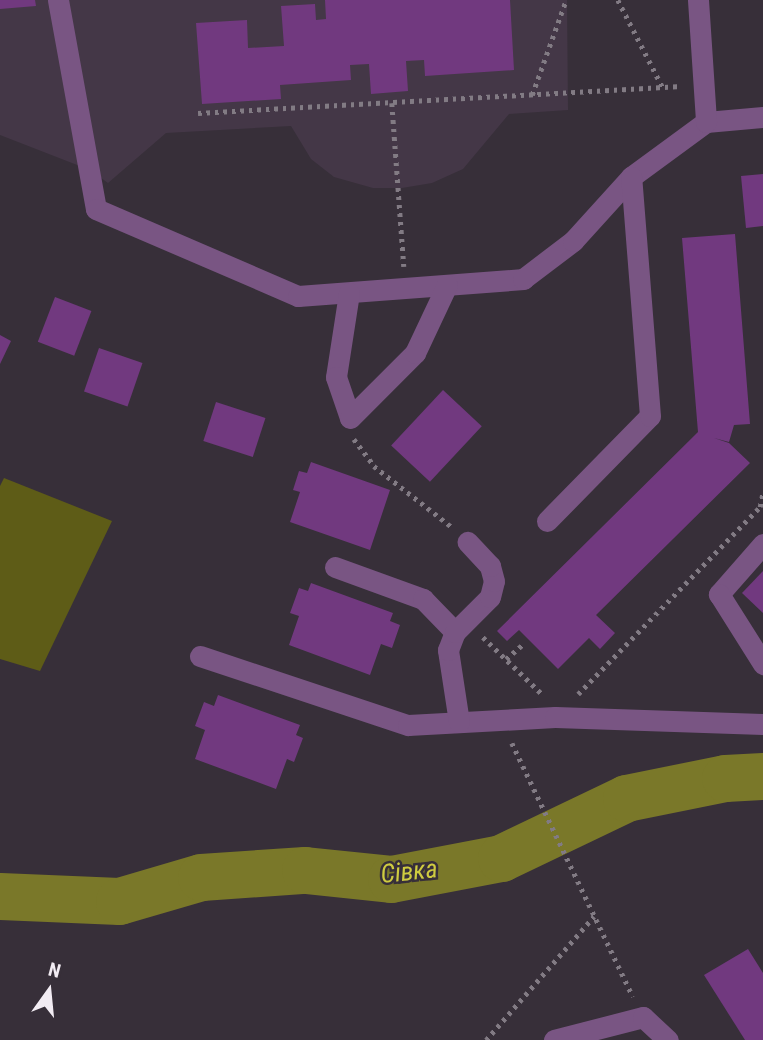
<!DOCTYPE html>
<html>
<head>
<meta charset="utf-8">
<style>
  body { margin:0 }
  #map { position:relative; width:763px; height:1040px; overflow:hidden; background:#372f39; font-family:"Roboto Condensed",sans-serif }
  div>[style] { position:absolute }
  .built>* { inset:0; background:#443747 }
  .green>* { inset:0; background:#5e5c17 }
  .river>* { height:47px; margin:-23.5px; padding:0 23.5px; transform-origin:23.5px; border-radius:23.5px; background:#7a7829 }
  .building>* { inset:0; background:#71397f; transform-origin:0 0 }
  .path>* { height:4.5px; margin-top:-2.25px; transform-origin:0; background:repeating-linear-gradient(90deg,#827b84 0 3.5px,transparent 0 8.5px) }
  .minor>* { height:21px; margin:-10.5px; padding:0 10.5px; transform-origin:10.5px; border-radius:10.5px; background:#795583 }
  span { translate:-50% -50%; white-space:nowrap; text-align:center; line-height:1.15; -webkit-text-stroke:5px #372f39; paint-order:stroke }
  .water-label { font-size:26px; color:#cfcb40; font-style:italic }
  .north { position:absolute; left:14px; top:956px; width:70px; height:70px; -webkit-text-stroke:5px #372f39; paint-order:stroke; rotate:15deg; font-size:19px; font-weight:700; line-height:28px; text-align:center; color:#f2ecf3 }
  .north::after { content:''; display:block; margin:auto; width:24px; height:32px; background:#f2ecf3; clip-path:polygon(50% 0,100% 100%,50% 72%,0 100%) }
</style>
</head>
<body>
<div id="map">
  <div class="built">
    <i style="clip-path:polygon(0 0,567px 0,568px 110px,509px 114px,463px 169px,432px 183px,402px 188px,373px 188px,334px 177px,311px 159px,291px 126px,166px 133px,108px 183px,90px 170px,0 135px)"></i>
  </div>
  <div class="green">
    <i style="clip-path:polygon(4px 478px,112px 521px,40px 671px,0 659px,0 486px)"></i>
  </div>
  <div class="river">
    <i style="left:0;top:896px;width:119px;rotate:2.4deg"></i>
    <i style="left:119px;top:901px;width:85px;rotate:-16.3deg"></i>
    <i style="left:201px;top:877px;width:104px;rotate:-3.9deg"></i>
    <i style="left:305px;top:870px;width:86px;rotate:6deg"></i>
    <i style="left:391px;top:879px;width:112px;rotate:-10.8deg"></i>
    <i style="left:501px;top:858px;width:139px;rotate:-25.6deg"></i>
    <i style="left:626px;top:798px;width:101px;rotate:-11.4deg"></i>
    <i style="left:725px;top:778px;width:38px;rotate:-3deg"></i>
  </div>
  <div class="building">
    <i style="clip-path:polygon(0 0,35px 0,36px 6px,0 9px)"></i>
    <i style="clip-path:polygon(325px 0,510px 0,514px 70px,425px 76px,424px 60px,406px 61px,408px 91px,371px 94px,369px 64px,350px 65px,351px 80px,280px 85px,281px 99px,202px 104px,196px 23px,247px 20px,248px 48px,284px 46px,281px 6px,315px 4px,316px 20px,326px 19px)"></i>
    <i style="clip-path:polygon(763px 174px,763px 226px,746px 228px,741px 176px)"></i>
    <i style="clip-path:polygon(735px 234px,750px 424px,734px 425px,729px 442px,714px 438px,729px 443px,750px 463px,596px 615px,615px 633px,600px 649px,589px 638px,558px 669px,519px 630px,507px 641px,497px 631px,698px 432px,682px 238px)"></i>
    <i style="left:55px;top:297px;width:39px;height:48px;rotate:21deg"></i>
    <i style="clip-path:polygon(0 335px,11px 341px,0 364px)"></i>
    <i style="left:99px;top:348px;width:46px;height:46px;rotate:19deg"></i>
    <i style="left:443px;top:390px;width:53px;height:76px;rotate:43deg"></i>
    <i style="left:216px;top:402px;width:52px;height:41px;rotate:18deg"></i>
    <i style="clip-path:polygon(311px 462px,390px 490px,370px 550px,290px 522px,300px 492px,293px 490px,299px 471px,307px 473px)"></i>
    <i style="clip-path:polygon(763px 571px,763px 613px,742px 593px)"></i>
    <i style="clip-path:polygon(311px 583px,393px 613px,390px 621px,400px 625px,392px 648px,381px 644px,370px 675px,289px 645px,299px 616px,290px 613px,299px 588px,308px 591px)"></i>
    <i style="clip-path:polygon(218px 695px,300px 725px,296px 735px,303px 738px,294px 762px,287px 759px,276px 789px,195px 759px,205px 730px,195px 726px,204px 702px,214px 706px)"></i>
    <i style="clip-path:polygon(748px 949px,763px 973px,763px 1040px,745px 1040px,704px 975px)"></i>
  </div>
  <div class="path">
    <i style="left:618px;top:0;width:99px;rotate:62.9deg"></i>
    <i style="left:532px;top:95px;width:101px;rotate:-70.3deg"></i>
    <i style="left:392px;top:103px;width:164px;rotate:85.8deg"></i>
    <i style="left:198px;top:113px;width:484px;rotate:-3.2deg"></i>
    <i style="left:354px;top:439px;width:34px;rotate:53deg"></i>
    <i style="left:374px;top:466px;width:100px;rotate:38.1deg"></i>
    <i style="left:483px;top:637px;width:82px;rotate:44deg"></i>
    <i style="left:506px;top:659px;width:21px;rotate:-41deg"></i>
    <i style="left:578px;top:694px;width:261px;rotate:-45.8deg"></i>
    <i style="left:760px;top:507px;width:16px;rotate:-79deg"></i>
    <i style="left:512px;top:743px;width:281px;rotate:64.5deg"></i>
    <i style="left:486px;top:1040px;width:164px;rotate:-48.9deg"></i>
  </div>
  <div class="minor">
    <i style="left:58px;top:0;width:212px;rotate:79.7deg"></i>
    <i style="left:96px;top:209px;width:220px;rotate:23.3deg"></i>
    <i style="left:298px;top:296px;width:226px;rotate:-4.3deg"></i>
    <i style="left:523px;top:279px;width:63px;rotate:-37.2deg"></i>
    <i style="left:573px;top:241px;width:86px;rotate:-47.8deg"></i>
    <i style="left:631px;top:177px;width:93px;rotate:-36.3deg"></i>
    <i style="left:706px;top:122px;width:57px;rotate:-5deg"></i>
    <i style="left:698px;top:0;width:122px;rotate:86.2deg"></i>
    <i style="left:349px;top:293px;width:85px;rotate:98.8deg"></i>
    <i style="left:336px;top:377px;width:43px;rotate:71.1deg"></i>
    <i style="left:350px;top:418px;width:92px;rotate:-45deg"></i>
    <i style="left:415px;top:353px;width:75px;rotate:-64.8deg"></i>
    <i style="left:547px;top:521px;width:147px;rotate:-45.6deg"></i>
    <i style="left:650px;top:416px;width:240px;rotate:-94.5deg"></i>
    <i style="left:763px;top:544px;width:67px;rotate:131.3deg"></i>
    <i style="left:719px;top:594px;width:83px;rotate:57.8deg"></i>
    <i style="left:335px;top:567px;width:94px;rotate:20deg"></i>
    <i style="left:423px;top:599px;width:46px;rotate:45.9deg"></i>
    <i style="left:200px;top:656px;width:219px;rotate:18.4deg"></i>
    <i style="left:408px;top:725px;width:147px;rotate:-3.1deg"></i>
    <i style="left:555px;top:717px;width:208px;rotate:1.9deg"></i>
    <i style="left:459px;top:722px;width:73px;rotate:-98.7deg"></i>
    <i style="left:448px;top:650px;width:19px;rotate:-69deg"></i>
    <i style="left:455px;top:632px;width:49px;rotate:-45deg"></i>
    <i style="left:490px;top:597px;width:16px;rotate:-76deg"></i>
    <i style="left:494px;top:581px;width:16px;rotate:-105deg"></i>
    <i style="left:490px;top:566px;width:33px;rotate:-133deg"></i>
    <i style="left:554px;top:1040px;width:92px;rotate:-14.5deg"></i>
    <i style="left:643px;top:1017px;width:34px;rotate:43deg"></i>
  </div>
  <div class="water-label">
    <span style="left:409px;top:872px;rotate:-6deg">Сівка</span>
  </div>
  <div class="north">N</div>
</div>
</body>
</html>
